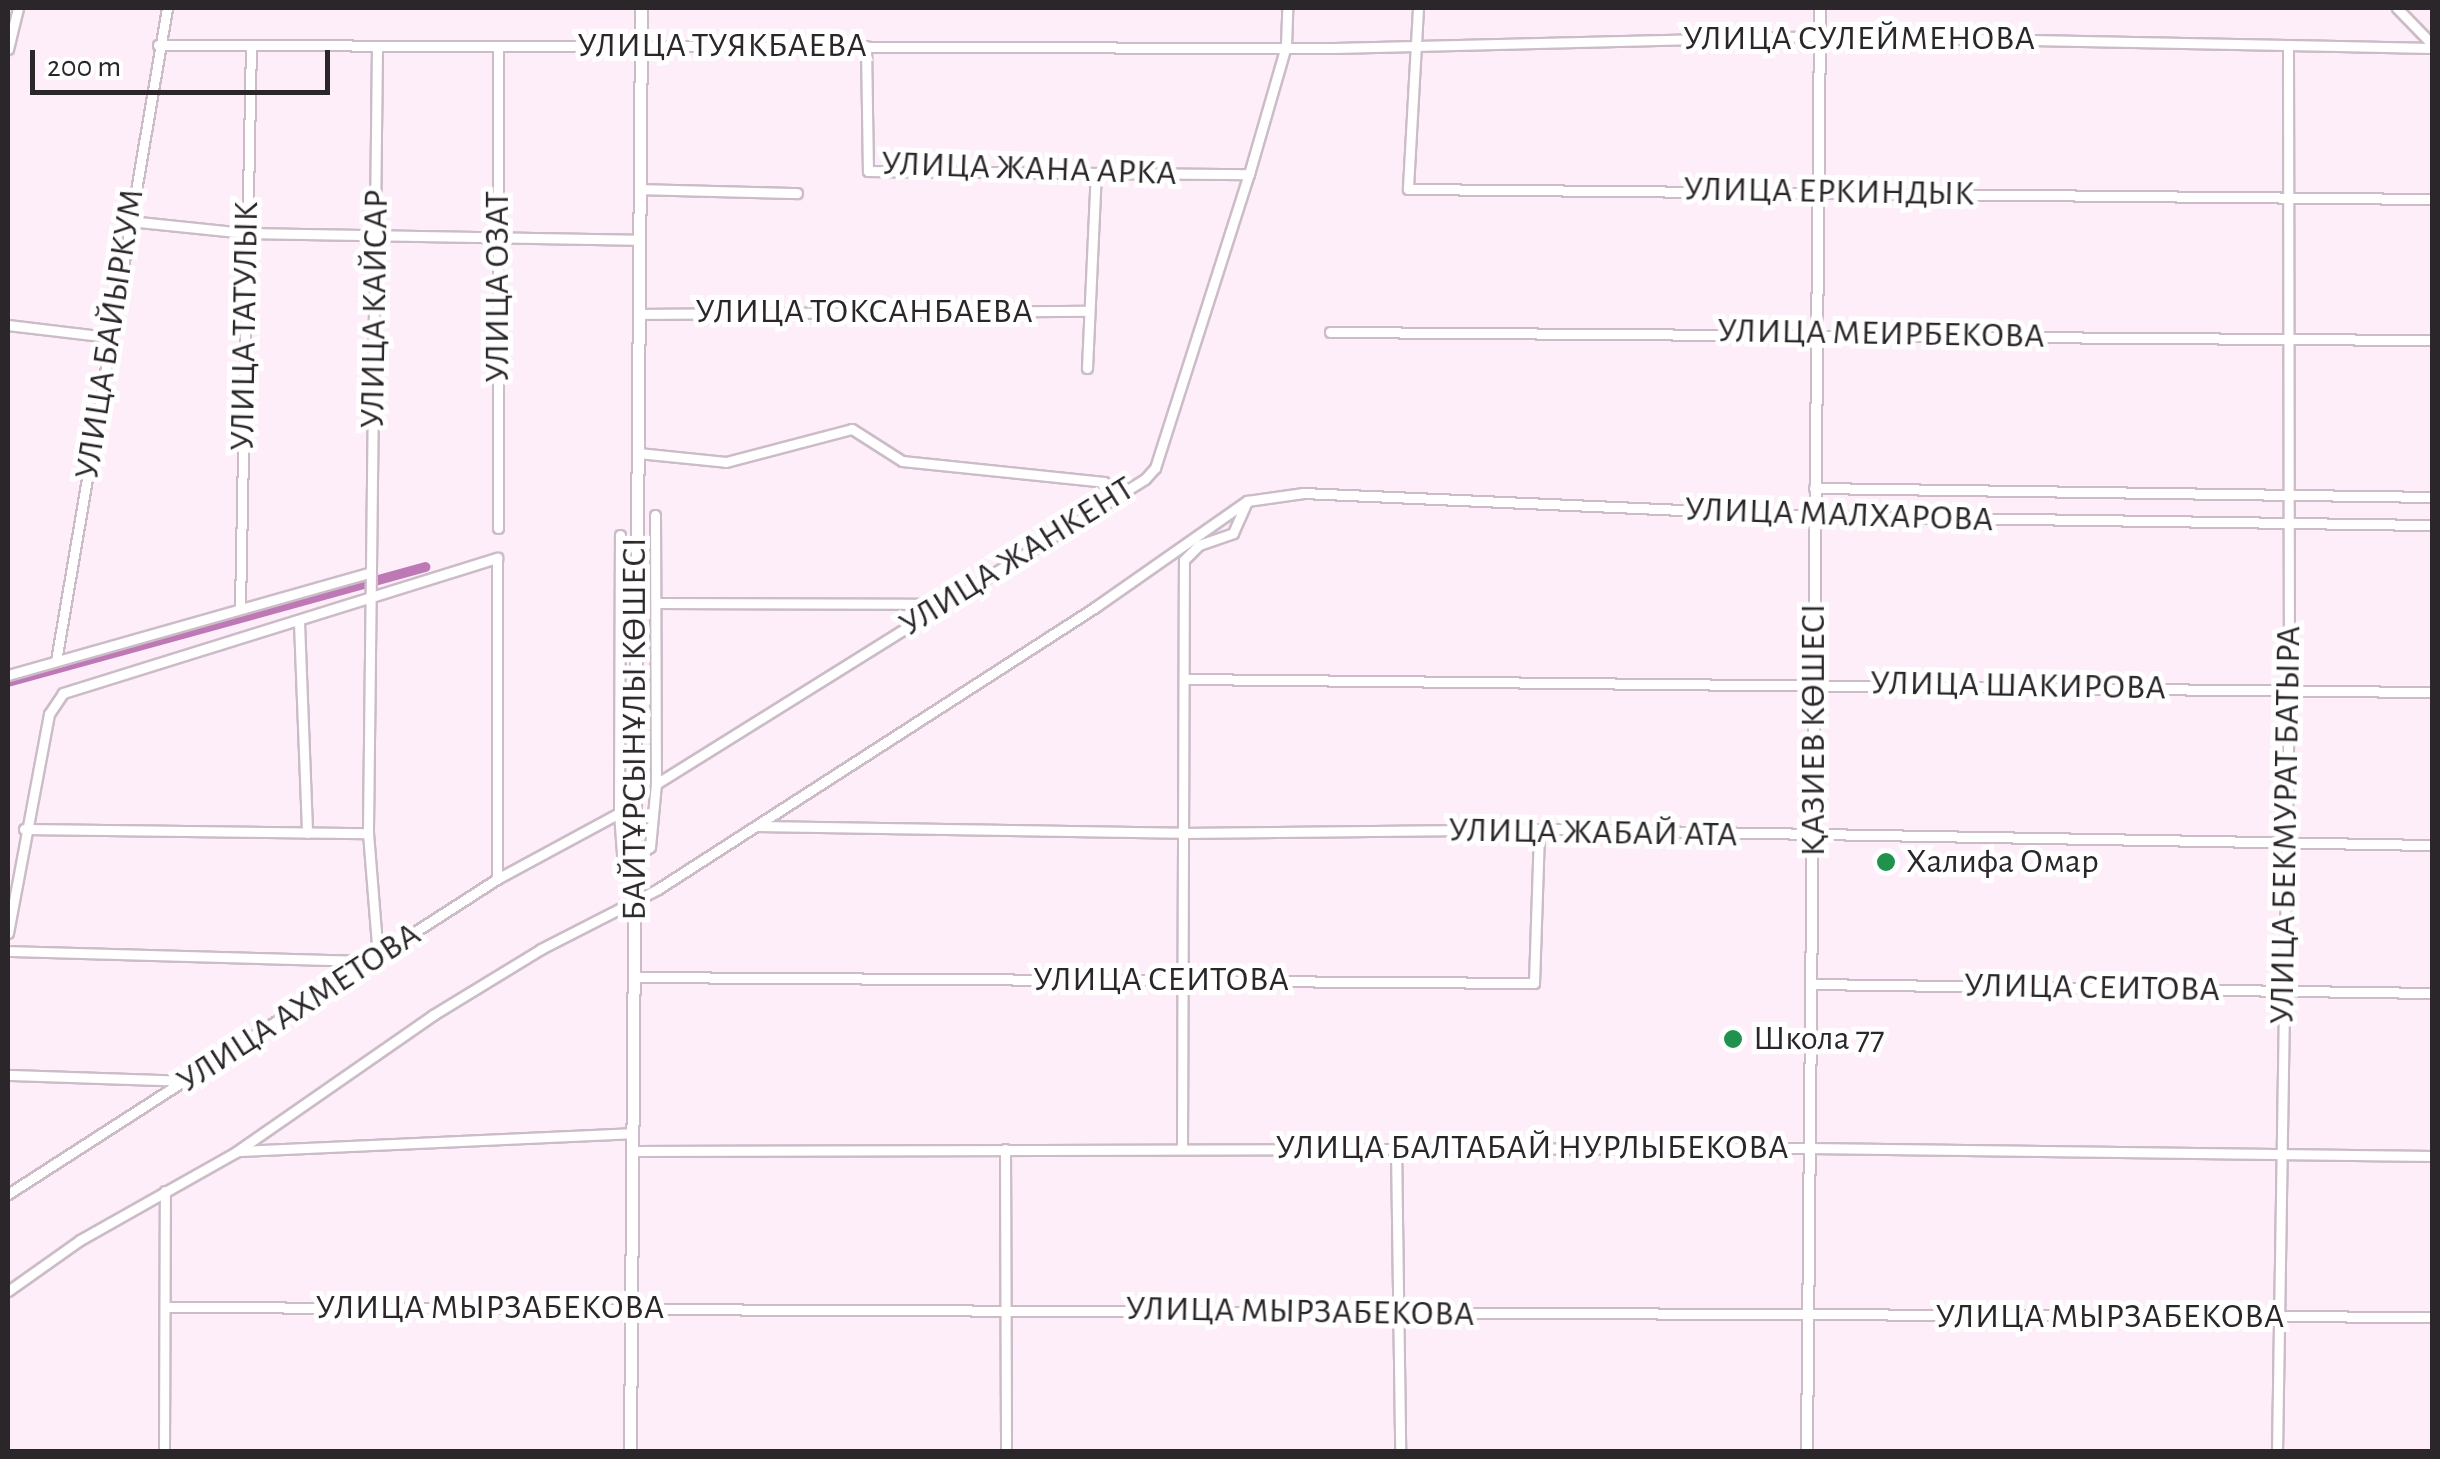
<!DOCTYPE html>
<html>
<head>
<meta charset="utf-8">
<style>
  body { margin:0 }
  #map { position:relative; width:2440px; height:1459px; overflow:hidden; background:#fdeefa; font-family:"Alegreya Sans",sans-serif }
  div>[style] { position:absolute }
  .canal>* { height:10px; margin:-5px; padding:0 5px; transform-origin:5px; border-radius:5px; background:#bf78b6 }
  .roads { filter:drop-shadow(2px 0 #cbbcc8) drop-shadow(-2px 0 #cbbcc8) drop-shadow(0 2px #cbbcc8) drop-shadow(0 -2px #cbbcc8) }
  .minor>* { height:9px; margin:-4.5px; padding:0 4.5px; transform-origin:4.5px; border-radius:4.5px; background:#fff }
  .tertiary>* { height:10px; margin:-5px; padding:0 5px; transform-origin:5px; border-radius:5px; background:#fff }
  .secondary>* { height:11px; margin:-5.5px; padding:0 5.5px; transform-origin:5.5px; border-radius:5.5px; background:#fff }
  .dots>* { width:28px; height:28px; translate:-50% -50%; box-sizing:border-box; border:5px solid #fff; border-radius:50% }
  span { translate:-50% -50%; white-space:nowrap; text-align:center; line-height:1.15; -webkit-text-stroke:10px #fff; paint-order:stroke }
  .street-label { font-size:35px; color:#2b262a }
  .poi-label { font-size:35px; color:#2b262a }
  .left { translate:0 -50%; text-align:left }
  .frame { position:absolute; inset:0; border:10px solid #2b262a; pointer-events:none }
  .scale { position:absolute; left:30px; top:50px; width:300px; height:45px; box-sizing:border-box; border:5px solid #2b262a; border-top:0; padding-left:12px; font-size:30px; line-height:35px; white-space:nowrap; color:#2b262a; -webkit-text-stroke:8px #fff; paint-order:stroke }
</style>
</head>
<body>
<div id="map">
  <div class="canal">
    <i style="left:8px;top:682px;width:433px;rotate:-15.4deg"></i>
  </div>
  <div class="roads">
    <div class="minor">
      <i style="left:1418px;top:8px;width:181px;rotate:93.2deg"></i>
      <i style="left:1408px;top:189px;width:1024px;rotate:0.56deg"></i>
      <i style="left:2397px;top:8px;width:50px;rotate:45.8deg"></i>
      <i style="left:158px;top:45px;width:1176px;rotate:0.15deg"></i>
      <i style="left:1334px;top:48px;width:486px;rotate:-1.4deg"></i>
      <i style="left:1820px;top:36px;width:612px;rotate:1.12deg"></i>
      <i style="left:498px;top:46px;width:482px;rotate:90deg"></i>
      <i style="left:866px;top:46px;width:125px;rotate:89.1deg"></i>
      <i style="left:868px;top:171px;width:381px;rotate:0.5deg"></i>
      <i style="left:377px;top:47px;width:786px;rotate:90.66deg"></i>
      <i style="left:368px;top:833px;width:123px;rotate:85.4deg"></i>
      <i style="left:8px;top:49px;width:42px;rotate:-76.3deg"></i>
      <i style="left:640px;top:189px;width:157px;rotate:1.5deg"></i>
      <i style="left:129px;top:221px;width:118px;rotate:5.9deg"></i>
      <i style="left:246px;top:233px;width:393px;rotate:1deg"></i>
      <i style="left:639px;top:314px;width:450px;rotate:-0.4deg"></i>
      <i style="left:8px;top:325px;width:102px;rotate:6.8deg"></i>
      <i style="left:1330px;top:332px;width:1102px;rotate:0.42deg"></i>
      <i style="left:1087px;top:368px;width:195px;rotate:-87.4deg"></i>
      <i style="left:638px;top:453px;width:88px;rotate:5.8deg"></i>
      <i style="left:726px;top:462px;width:130px;rotate:-14.7deg"></i>
      <i style="left:852px;top:429px;width:59px;rotate:32.6deg"></i>
      <i style="left:902px;top:461px;width:203px;rotate:5.9deg"></i>
      <i style="left:1104px;top:482px;width:21px;rotate:45deg"></i>
      <i style="left:1814px;top:488px;width:618px;rotate:0.83deg"></i>
      <i style="left:655px;top:515px;width:269px;rotate:89.8deg"></i>
      <i style="left:656px;top:784px;width:576px;rotate:-31.95deg"></i>
      <i style="left:1145px;top:479px;width:15px;rotate:-48deg"></i>
      <i style="left:1155px;top:468px;width:309px;rotate:-72.3deg"></i>
      <i style="left:1249px;top:174px;width:133px;rotate:-73.9deg"></i>
      <i style="left:1286px;top:46px;width:38px;rotate:-88deg"></i>
      <i style="left:656px;top:603px;width:280px;rotate:0.2deg"></i>
      <i style="left:240px;top:606px;width:561px;rotate:-88.88deg"></i>
      <i style="left:299px;top:622px;width:211px;rotate:87.8deg"></i>
      <i style="left:56px;top:661px;width:662px;rotate:-80.35deg"></i>
      <i style="left:8px;top:675px;width:377px;rotate:-15.8deg"></i>
      <i style="left:1184px;top:679px;width:1248px;rotate:0.6deg"></i>
      <i style="left:619px;top:813px;width:40px;rotate:85.7deg"></i>
      <i style="left:622px;top:853px;width:13px;rotate:23deg"></i>
      <i style="left:634px;top:858px;width:19px;rotate:-35deg"></i>
      <i style="left:650px;top:847px;width:63px;rotate:-84.6deg"></i>
      <i style="left:756px;top:826px;width:425px;rotate:0.9deg"></i>
      <i style="left:1181px;top:833px;width:358px;rotate:-0.6deg"></i>
      <i style="left:1539px;top:829px;width:893px;rotate:1.03deg"></i>
      <i style="left:24px;top:829px;width:344px;rotate:0.7deg"></i>
      <i style="left:8px;top:933px;width:223px;rotate:-79.4deg"></i>
      <i style="left:49px;top:714px;width:25px;rotate:-56deg"></i>
      <i style="left:63px;top:693px;width:455px;rotate:-17.3deg"></i>
      <i style="left:497px;top:558px;width:321px;rotate:90deg"></i>
      <i style="left:8px;top:951px;width:361px;rotate:1.6deg"></i>
      <i style="left:634px;top:977px;width:900px;rotate:0.38deg"></i>
      <i style="left:1534px;top:983px;width:154px;rotate:-88.1deg"></i>
      <i style="left:1811px;top:984px;width:621px;rotate:0.83deg"></i>
      <i style="left:8px;top:1075px;width:177px;rotate:1.9deg"></i>
      <i style="left:1396px;top:1147px;width:305px;rotate:89.2deg"></i>
      <i style="left:1182px;top:1148px;width:588px;rotate:-89.81deg"></i>
      <i style="left:1184px;top:560px;width:21px;rotate:-45deg"></i>
      <i style="left:1199px;top:545px;width:36px;rotate:-19deg"></i>
      <i style="left:1233px;top:533px;width:35px;rotate:-66deg"></i>
      <i style="left:1005px;top:1149px;width:303px;rotate:89.8deg"></i>
      <i style="left:239px;top:1151px;width:393px;rotate:-2.6deg"></i>
      <i style="left:632px;top:1151px;width:1177px;rotate:-0.15deg"></i>
      <i style="left:1809px;top:1148px;width:623px;rotate:0.74deg"></i>
      <i style="left:8px;top:1194px;width:582px;rotate:-32.79deg"></i>
      <i style="left:497px;top:879px;width:139px;rotate:-28.4deg"></i>
      <i style="left:619px;top:813px;width:278px;rotate:-89.8deg"></i>
      <i style="left:8px;top:1291px;width:88px;rotate:-35.3deg"></i>
      <i style="left:80px;top:1240px;width:179px;rotate:-29.4deg"></i>
      <i style="left:236px;top:1152px;width:240px;rotate:-34.8deg"></i>
      <i style="left:433px;top:1015px;width:127px;rotate:-31.4deg"></i>
      <i style="left:541px;top:949px;width:131px;rotate:-27.1deg"></i>
      <i style="left:658px;top:889px;width:519px;rotate:-32.8deg"></i>
      <i style="left:1094px;top:608px;width:187px;rotate:-35deg"></i>
      <i style="left:1247px;top:501px;width:57px;rotate:-8.1deg"></i>
      <i style="left:1303px;top:493px;width:513px;rotate:2.57deg"></i>
      <i style="left:1815px;top:516px;width:617px;rotate:0.84deg"></i>
      <i style="left:167px;top:1307px;width:2265px;rotate:0.25deg"></i>
      <i style="left:164px;top:1452px;width:261px;rotate:-89.8deg"></i>
      <i style="left:2277px;top:1452px;width:763px;rotate:-89.1deg"></i>
      <i style="left:2289px;top:689px;width:644px;rotate:-90.09deg"></i>
    </div>
    <div class="tertiary">
      <i style="left:1807px;top:1452px;width:1444px;rotate:-89.48deg"></i>
    </div>
    <div class="secondary">
      <i style="left:630px;top:1452px;width:1444px;rotate:-89.56deg"></i>
    </div>
  </div>
  <div class="dots">
    <i style="left:1886px;top:862px;background:#1f934e"></i>
    <i style="left:1733px;top:1039px;background:#1f934e"></i>
  </div>
  <div class="street-label">
    <span style="left:1859px;top:39px">УЛИЦА СУЛЕЙМЕНОВА</span>
    <span style="left:722px;top:46px">УЛИЦА ТУЯКБАЕВА</span>
    <span style="left:1029px;top:169px;rotate:2deg">УЛИЦА ЖАНА АРКА</span>
    <span style="left:1829px;top:192px;rotate:1deg">УЛИЦА ЕРКИНДЫК</span>
    <span style="left:498px;top:287px;rotate:-90deg">УЛИЦА ОЗАТ</span>
    <span style="left:375px;top:309px;rotate:-89deg">УЛИЦА КАЙСАР</span>
    <span style="left:864px;top:312px">УЛИЦА ТОКСАНБАЕВА</span>
    <span style="left:245px;top:326px;rotate:-89deg">УЛИЦА ТАТУЛЫК</span>
    <span style="left:110px;top:334px;rotate:-81deg">УЛИЦА БАЙЫРКУМ</span>
    <span style="left:1881px;top:334px;rotate:1deg">УЛИЦА МЕИРБЕКОВА</span>
    <span style="left:1839px;top:515px;rotate:2deg">УЛИЦА МАЛХАРОВА</span>
    <span style="left:1017px;top:557px;rotate:-32deg">УЛИЦА ЖАНКЕНТ</span>
    <span style="left:2018px;top:686px;rotate:1deg">УЛИЦА ШАКИРОВА</span>
    <span style="left:635px;top:729px;rotate:-90deg">БАЙТҰРСЫНҰЛЫ КӨШЕСІ</span>
    <span style="left:1814px;top:730px;rotate:-90deg">ҚАЗИЕВ КӨШЕСІ</span>
    <span style="left:2286px;top:825px;rotate:-89deg">УЛИЦА БЕКМУРАТ БАТЫРА</span>
    <span style="left:1593px;top:833px;rotate:1deg">УЛИЦА ЖАБАЙ АТА</span>
    <span style="left:1161px;top:980px">УЛИЦА СЕИТОВА</span>
    <span style="left:2092px;top:988px;rotate:1deg">УЛИЦА СЕИТОВА</span>
    <span style="left:299px;top:1008px;rotate:-33deg">УЛИЦА АХМЕТОВА</span>
    <span style="left:1532px;top:1148px">УЛИЦА БАЛТАБАЙ НУРЛЫБЕКОВА</span>
    <span style="left:490px;top:1308px">УЛИЦА МЫРЗАБЕКОВА</span>
    <span style="left:1300px;top:1312px;rotate:1deg">УЛИЦА МЫРЗАБЕКОВА</span>
    <span style="left:2110px;top:1317px">УЛИЦА МЫРЗАБЕКОВА</span>
  </div>
  <div class="poi-label">
    <span class="left" style="left:1906px;top:862px">Халифа Омар</span>
    <span class="left" style="left:1753px;top:1039px">Школа 77</span>
  </div>
  <div class="frame"></div>
  <div class="scale">200 m</div>
</div>
</body>
</html>
